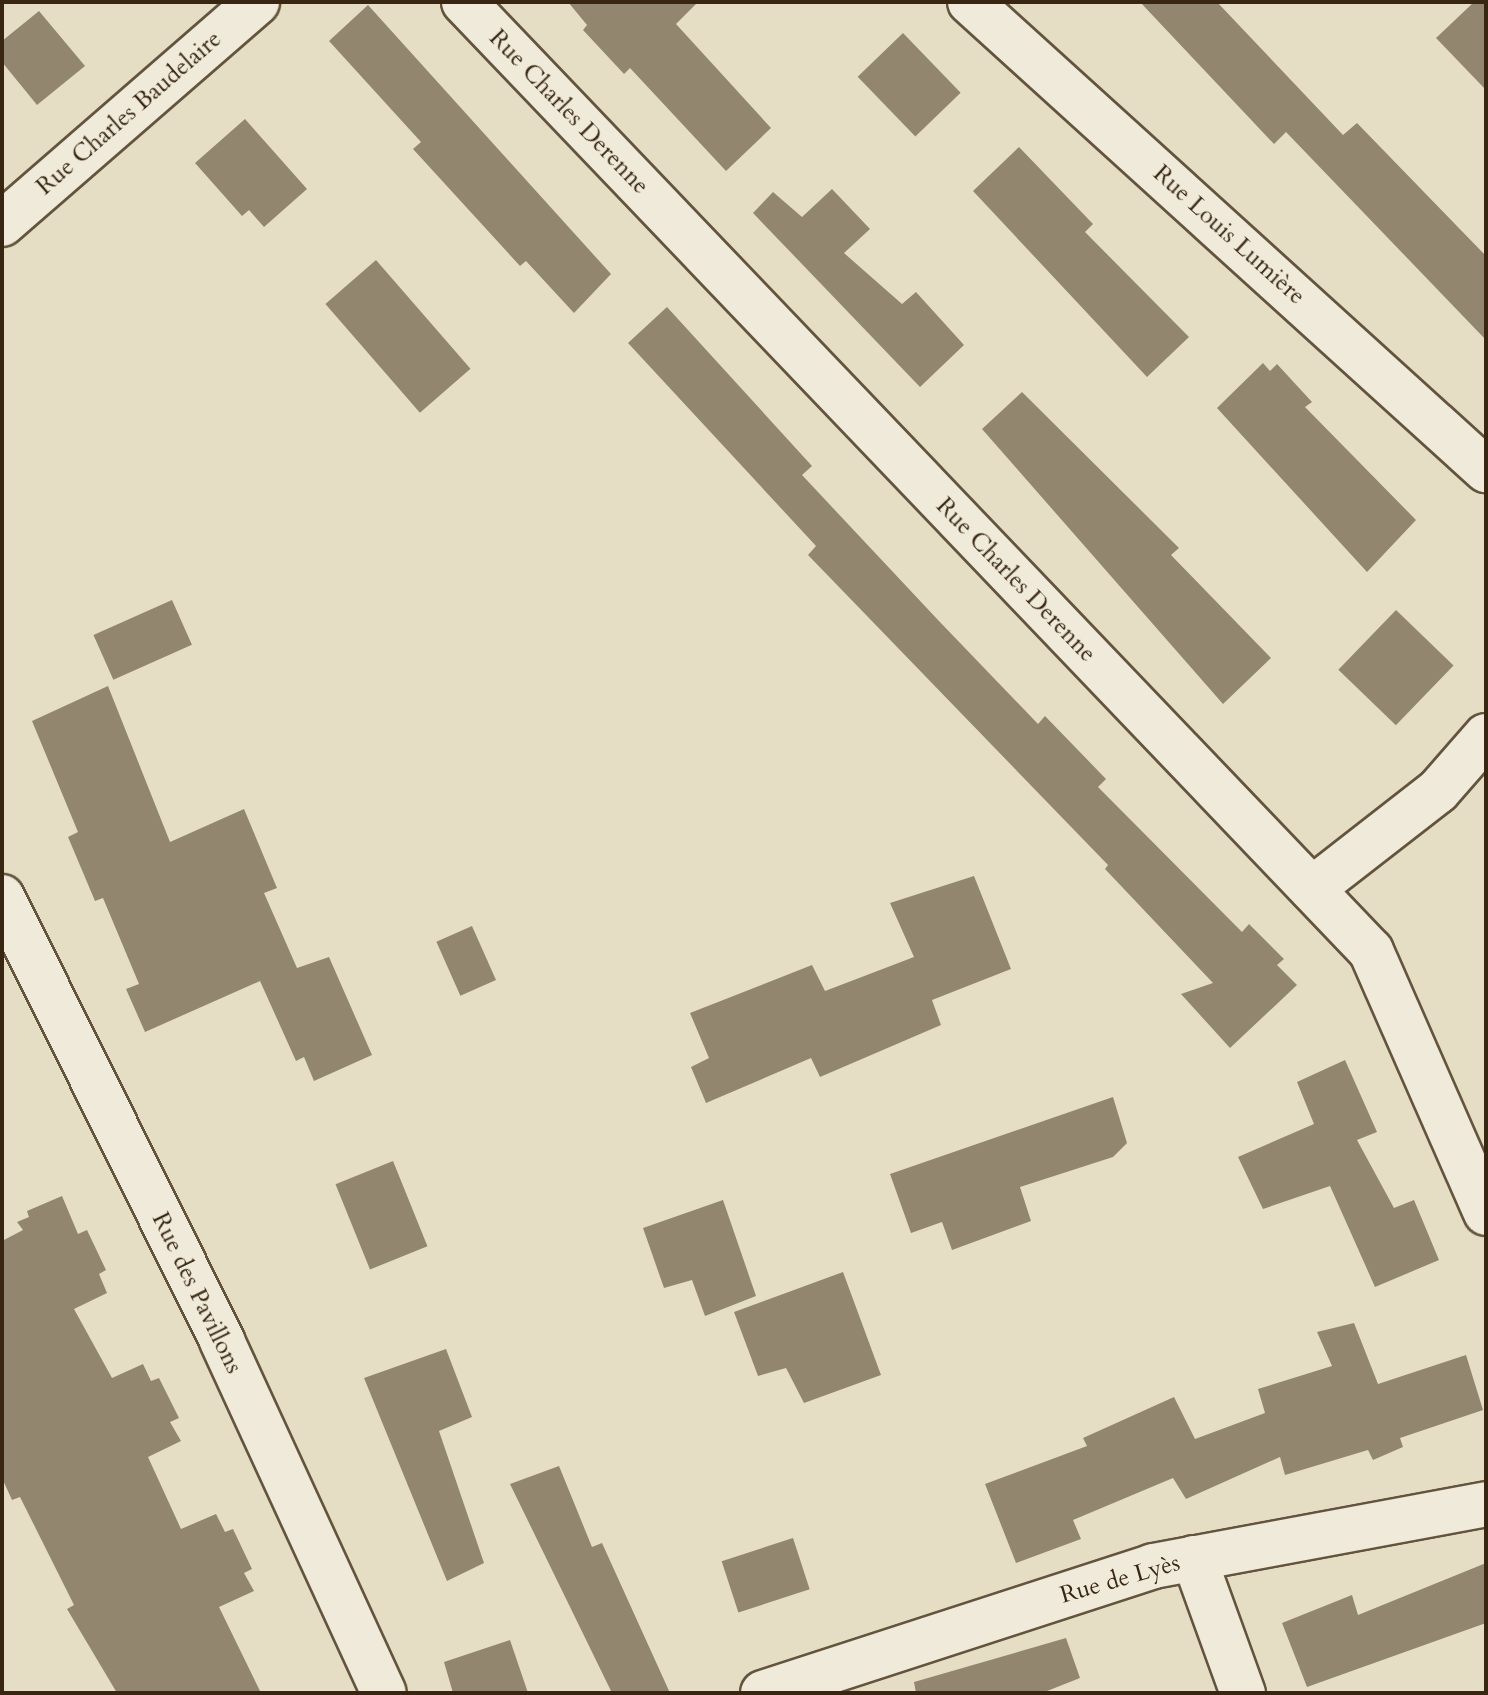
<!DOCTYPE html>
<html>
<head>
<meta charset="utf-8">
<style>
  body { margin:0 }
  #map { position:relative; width:1488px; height:1695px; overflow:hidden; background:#e6dec4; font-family:Cardo,serif }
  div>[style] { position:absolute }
  .building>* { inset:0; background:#92866f; transform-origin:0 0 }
  .roads { filter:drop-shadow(2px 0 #64543e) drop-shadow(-2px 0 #64543e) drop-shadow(0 2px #64543e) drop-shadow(0 -2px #64543e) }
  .minor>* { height:44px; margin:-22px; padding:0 22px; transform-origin:22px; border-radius:22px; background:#efead9 }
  span { translate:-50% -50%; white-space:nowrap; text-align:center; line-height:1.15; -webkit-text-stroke:7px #efead9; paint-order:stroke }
  .street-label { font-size:24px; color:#382612 }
  .frame { position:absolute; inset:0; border:4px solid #382612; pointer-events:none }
</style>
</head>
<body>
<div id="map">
  <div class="building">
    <i style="clip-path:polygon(568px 2px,698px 2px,676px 24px,771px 128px,726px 171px,630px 68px,624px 74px,583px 30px,587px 25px)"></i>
    <i style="clip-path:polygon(1140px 2px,1217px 2px,1343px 135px,1357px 123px,1486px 256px,1486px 340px,1286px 132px,1274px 144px)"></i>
    <i style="clip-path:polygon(1474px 2px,1486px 2px,1486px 90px,1436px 38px)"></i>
    <i style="clip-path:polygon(368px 5px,611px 274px,574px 313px,526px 261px,520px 266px,413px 149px,421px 142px,329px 41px)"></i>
    <i style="clip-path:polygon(39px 11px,85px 66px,37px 105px,2px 62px,2px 41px)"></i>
    <i style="left:903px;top:33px;width:83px;height:63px;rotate:46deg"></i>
    <i style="clip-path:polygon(245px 119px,307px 189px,264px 227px,249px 210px,242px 216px,195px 163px)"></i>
    <i style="clip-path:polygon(1019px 147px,1093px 224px,1085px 232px,1189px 337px,1147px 377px,973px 191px)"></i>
    <i style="clip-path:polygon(832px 189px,870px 229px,844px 253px,902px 304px,916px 292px,964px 345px,920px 387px,753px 213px,773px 192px,802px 217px)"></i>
    <i style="left:376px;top:260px;width:144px;height:67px;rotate:49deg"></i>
    <i style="clip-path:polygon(667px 307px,812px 466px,802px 475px,938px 620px,1038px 724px,1045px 716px,1106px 779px,1098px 787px,1242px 932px,1249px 924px,1284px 959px,1277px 965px,1297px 985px,1230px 1048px,1181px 994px,1213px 983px,1105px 869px,1108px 865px,808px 555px,816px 546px,628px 343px)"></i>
    <i style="clip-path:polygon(1263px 363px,1270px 371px,1277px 364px,1312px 402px,1305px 407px,1416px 520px,1367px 572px,1217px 408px)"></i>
    <i style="clip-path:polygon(1022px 392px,1179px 548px,1171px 555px,1271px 658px,1223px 704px,982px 429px)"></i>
    <i style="left:172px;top:600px;width:49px;height:86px;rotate:66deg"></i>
    <i style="left:1396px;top:610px;width:80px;height:83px;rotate:44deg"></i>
    <i style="clip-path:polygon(108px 686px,170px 842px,244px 809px,277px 888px,264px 893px,297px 968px,329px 957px,372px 1055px,314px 1081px,304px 1057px,296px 1061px,260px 981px,145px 1032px,126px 989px,139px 984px,103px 898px,95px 901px,68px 837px,78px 832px,32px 721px)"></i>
    <i style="clip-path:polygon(974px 876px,1011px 969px,932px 1000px,941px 1025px,820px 1077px,811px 1058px,706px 1103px,691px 1067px,709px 1058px,690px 1013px,812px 965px,825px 991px,914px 957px,890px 903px)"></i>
    <i style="left:472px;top:926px;width:59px;height:39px;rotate:66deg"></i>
    <i style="clip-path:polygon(1345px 1060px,1377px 1132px,1357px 1140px,1394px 1208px,1414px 1200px,1439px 1260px,1375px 1287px,1330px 1186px,1263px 1209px,1238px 1157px,1314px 1124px,1297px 1082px)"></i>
    <i style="clip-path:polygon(1113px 1097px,1127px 1143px,1113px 1157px,1020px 1187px,1031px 1221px,952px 1250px,942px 1222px,911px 1233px,890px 1174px)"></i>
    <i style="left:393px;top:1161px;width:92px;height:62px;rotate:68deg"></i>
    <i style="clip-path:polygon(62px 1196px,78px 1234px,87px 1230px,106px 1270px,99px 1274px,107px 1293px,74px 1309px,112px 1378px,143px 1364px,151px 1381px,159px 1378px,179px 1418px,170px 1422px,181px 1441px,148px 1457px,181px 1529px,216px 1514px,225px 1532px,233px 1529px,252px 1569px,244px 1573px,254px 1591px,219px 1607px,261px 1693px,117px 1693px,67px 1609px,74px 1605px,20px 1497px,12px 1500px,2px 1478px,2px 1241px,23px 1230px,17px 1222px,29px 1217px,27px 1211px)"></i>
    <i style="clip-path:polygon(723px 1200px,756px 1296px,705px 1316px,692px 1280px,664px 1288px,643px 1228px)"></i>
    <i style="clip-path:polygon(843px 1272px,881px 1375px,804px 1403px,786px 1368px,758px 1376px,734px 1312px)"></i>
    <i style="clip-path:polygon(1354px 1323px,1378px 1384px,1466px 1355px,1483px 1410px,1400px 1438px,1403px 1447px,1373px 1460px,1368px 1450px,1285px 1475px,1280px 1457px,1186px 1499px,1173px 1478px,1073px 1520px,1081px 1539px,1016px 1563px,985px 1484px,1087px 1446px,1083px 1438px,1174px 1397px,1195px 1439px,1265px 1413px,1258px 1389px,1332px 1366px,1317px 1332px)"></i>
    <i style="clip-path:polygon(446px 1349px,472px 1417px,439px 1431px,484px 1563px,447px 1581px,364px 1378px)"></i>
    <i style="clip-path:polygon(559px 1466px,592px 1547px,602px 1543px,670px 1693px,612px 1693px,510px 1484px)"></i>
    <i style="left:793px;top:1538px;width:54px;height:75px;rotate:72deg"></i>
    <i style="clip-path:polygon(1486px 1563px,1486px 1623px,1307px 1687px,1282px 1623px,1352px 1595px,1358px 1615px)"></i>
    <i style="clip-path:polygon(1066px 1638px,1080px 1678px,1042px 1693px,916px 1693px,914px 1682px)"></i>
    <i style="clip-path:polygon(510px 1640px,528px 1693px,453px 1693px,444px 1662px)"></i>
  </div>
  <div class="roads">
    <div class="minor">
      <i style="left:464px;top:2px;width:1313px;rotate:46.3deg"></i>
      <i style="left:1371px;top:951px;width:286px;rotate:66.3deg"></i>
      <i style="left:970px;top:2px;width:697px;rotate:42.21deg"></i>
      <i style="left:2px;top:224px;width:338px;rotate:-41deg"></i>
      <i style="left:1312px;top:889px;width:160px;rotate:-37.9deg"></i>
      <i style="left:1438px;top:791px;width:73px;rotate:-48.9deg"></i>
      <i style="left:2px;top:897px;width:496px;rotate:63.6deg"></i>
      <i style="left:222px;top:1341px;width:387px;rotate:65.3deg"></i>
      <i style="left:1194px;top:1558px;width:144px;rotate:70.1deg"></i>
      <i style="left:763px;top:1693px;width:410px;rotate:-18deg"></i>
      <i style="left:1153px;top:1566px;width:339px;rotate:-10.5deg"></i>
    </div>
  </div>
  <div class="street-label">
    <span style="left:569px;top:112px;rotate:46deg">Rue Charles Derenne</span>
    <span style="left:129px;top:113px;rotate:-41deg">Rue Charles Baudelaire</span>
    <span style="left:1229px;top:235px;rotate:42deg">Rue Louis Lumière</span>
    <span style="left:1016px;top:580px;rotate:46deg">Rue Charles Derenne</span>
    <span style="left:197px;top:1293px;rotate:64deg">Rue des Pavillons</span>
    <span style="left:1120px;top:1579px;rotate:-16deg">Rue de Lyès</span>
  </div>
  <div class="frame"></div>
</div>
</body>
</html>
